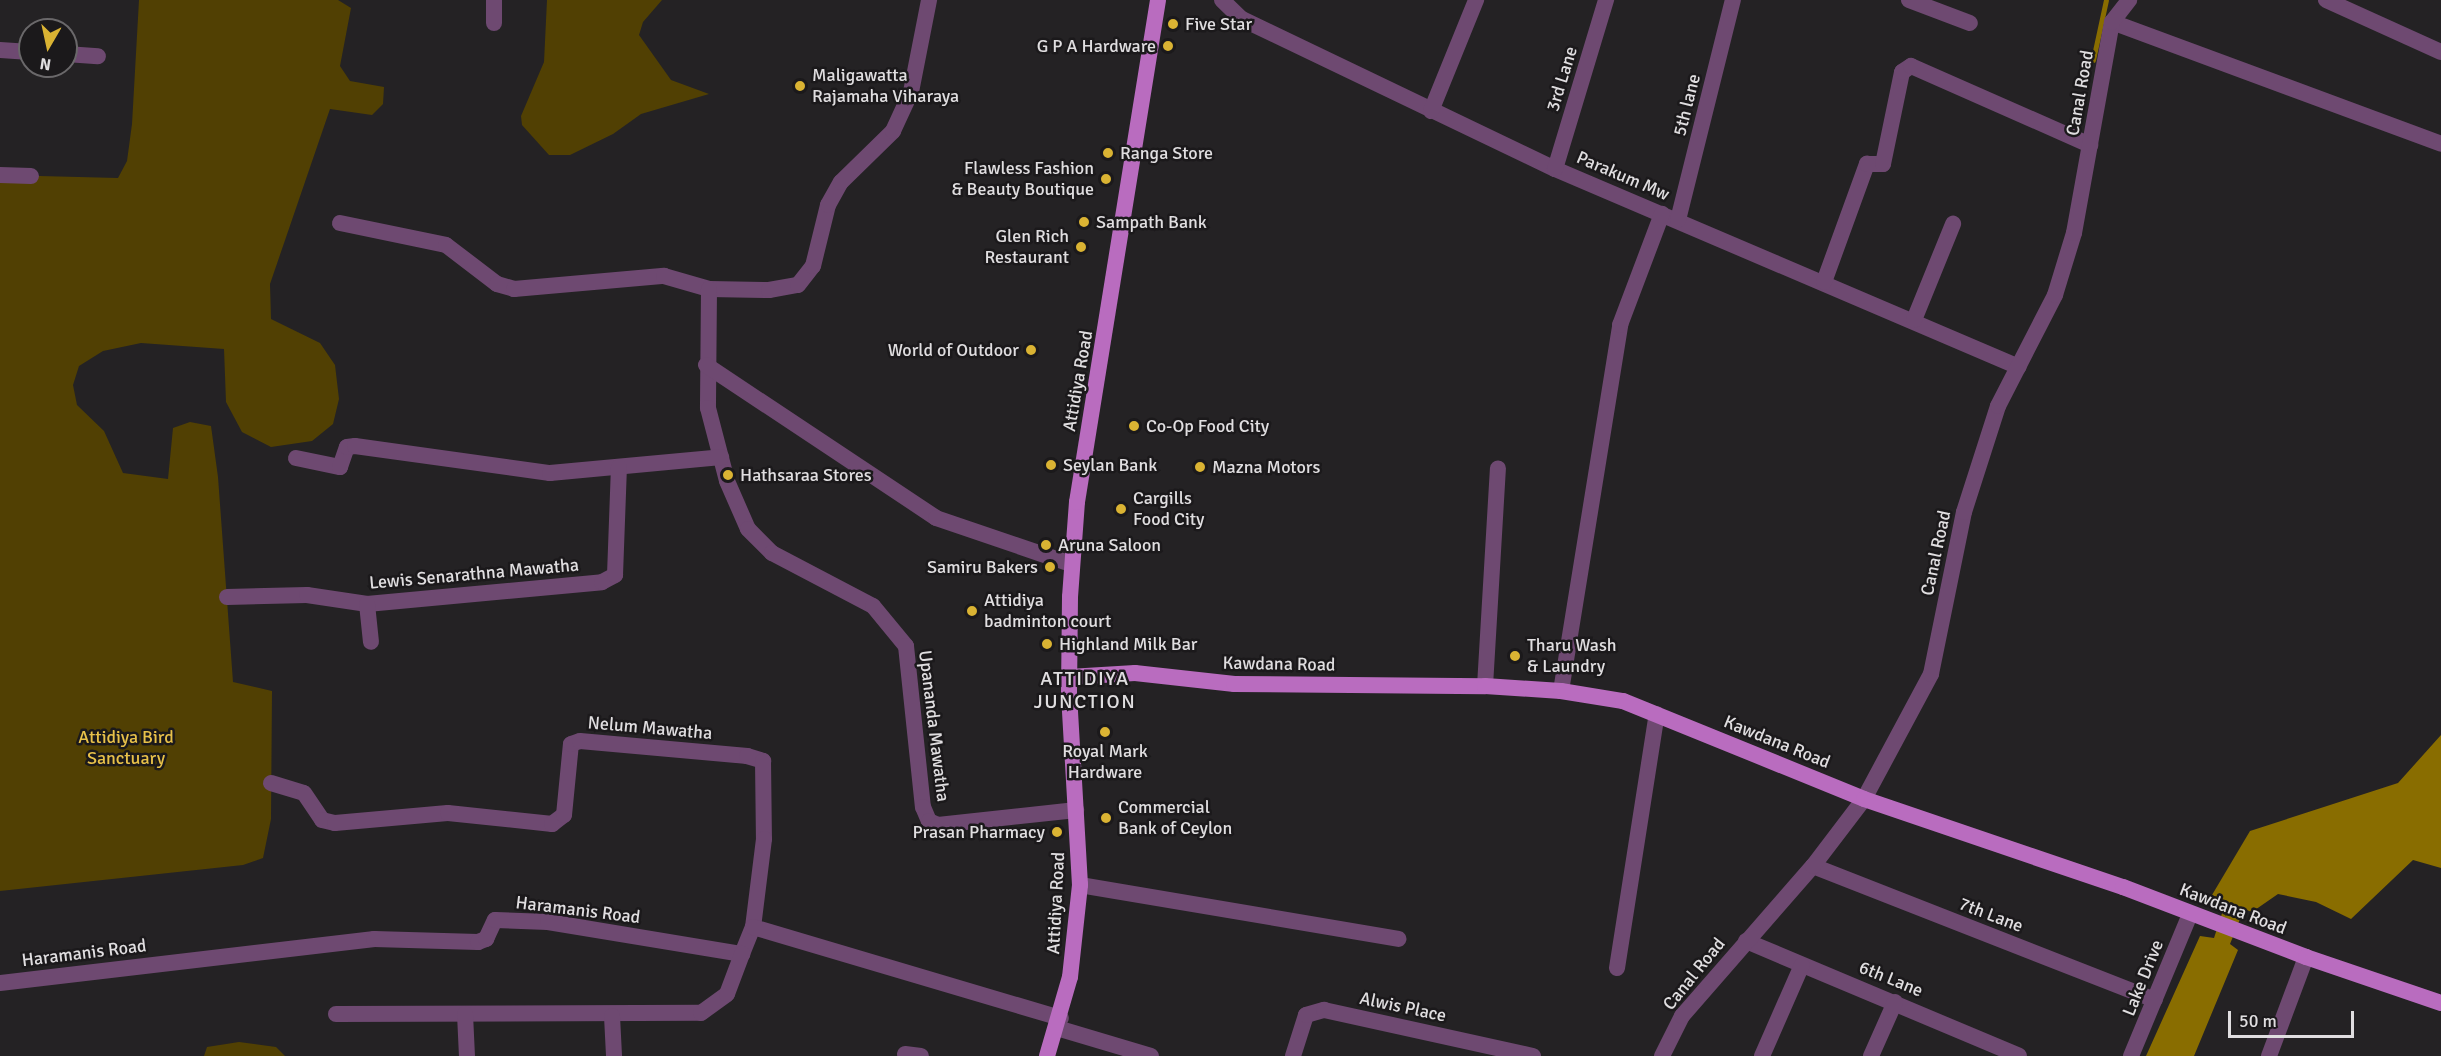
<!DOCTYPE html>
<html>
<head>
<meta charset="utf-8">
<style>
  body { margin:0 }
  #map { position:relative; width:2441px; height:1056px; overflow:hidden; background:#242224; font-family:Signika,sans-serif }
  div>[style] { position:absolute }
  .green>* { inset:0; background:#514003 }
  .water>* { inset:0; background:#896d00 }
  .stream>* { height:5px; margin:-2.5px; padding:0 2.5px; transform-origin:2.5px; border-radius:2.5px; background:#896d00 }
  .minor>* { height:16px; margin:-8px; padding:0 8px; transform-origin:8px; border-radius:8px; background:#6e4971 }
  .primary>* { height:16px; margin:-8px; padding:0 8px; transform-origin:8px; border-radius:8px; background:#b96cbf }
  .dots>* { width:16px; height:16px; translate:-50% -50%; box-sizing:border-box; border:3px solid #1b191b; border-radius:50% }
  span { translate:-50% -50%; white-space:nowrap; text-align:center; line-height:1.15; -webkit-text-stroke:5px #1b191b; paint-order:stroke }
  .poi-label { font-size:18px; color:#e0dee0 }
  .left { translate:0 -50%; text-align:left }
  .right { translate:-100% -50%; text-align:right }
  .street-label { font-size:18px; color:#e0dee0 }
  .park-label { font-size:18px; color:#e8c149 }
  .neighbourhood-label { font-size:20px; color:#e0dee0; letter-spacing:1.5px }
  .north { position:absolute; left:18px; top:18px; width:60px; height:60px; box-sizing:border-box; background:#1b191b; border:2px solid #6a686a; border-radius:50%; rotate:189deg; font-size:16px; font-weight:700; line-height:24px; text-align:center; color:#e0dee0 }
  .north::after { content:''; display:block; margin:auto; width:21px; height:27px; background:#dab333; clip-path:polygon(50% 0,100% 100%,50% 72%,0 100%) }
  .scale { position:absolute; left:2228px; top:1011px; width:126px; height:27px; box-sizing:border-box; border:3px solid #e0dee0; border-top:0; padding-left:8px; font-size:18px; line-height:21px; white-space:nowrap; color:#e0dee0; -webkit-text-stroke:4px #1b191b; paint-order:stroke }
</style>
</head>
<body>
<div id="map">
  <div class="green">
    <i style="clip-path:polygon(139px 0,338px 0,351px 8px,340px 66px,350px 81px,384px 87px,383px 104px,372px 115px,330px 109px,270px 284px,271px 319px,320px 343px,335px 365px,339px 399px,333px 424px,312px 441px,271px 447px,242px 432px,226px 402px,224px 349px,141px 343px,103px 351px,79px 366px,73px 385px,77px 405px,104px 431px,123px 473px,168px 479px,173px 428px,190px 422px,211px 426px,218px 477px,233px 682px,272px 691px,271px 819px,263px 858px,243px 865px,0 891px,0 175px,118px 178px,127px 161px,132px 124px)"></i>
    <i style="clip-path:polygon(547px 0,662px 0,643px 22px,639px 35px,671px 80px,709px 94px,641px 114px,613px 134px,570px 155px,549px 155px,522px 125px,521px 116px,544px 62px)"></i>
    <i style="clip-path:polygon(239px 1042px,276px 1047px,285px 1056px,204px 1056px,207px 1047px)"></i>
  </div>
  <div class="water">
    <i style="clip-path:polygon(2441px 735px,2441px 868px,2413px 860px,2351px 919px,2316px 902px,2278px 894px,2252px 912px,2244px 909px,2230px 944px,2238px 950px,2194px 1056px,2146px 1056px,2200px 936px,2214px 938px,2226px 901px,2212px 895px,2250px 831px,2398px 783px)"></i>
  </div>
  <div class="stream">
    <i style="left:2093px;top:60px;width:61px;rotate:-77.8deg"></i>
  </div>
  <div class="minor">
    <i style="left:1222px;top:0;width:28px;rotate:44deg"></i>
    <i style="left:1242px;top:19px;width:347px;rotate:25.6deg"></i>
    <i style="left:1555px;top:169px;width:504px;rotate:23.11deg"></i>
    <i style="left:1909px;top:0;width:65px;rotate:20.7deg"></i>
    <i style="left:2326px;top:0;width:126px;rotate:24.3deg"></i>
    <i style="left:2112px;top:22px;width:351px;rotate:20.3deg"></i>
    <i style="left:494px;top:23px;width:23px;rotate:-90deg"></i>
    <i style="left:0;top:50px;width:30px;rotate:4deg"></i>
    <i style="left:66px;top:54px;width:32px;rotate:4deg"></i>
    <i style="left:1431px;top:111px;width:120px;rotate:-67.9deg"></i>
    <i style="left:1555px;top:169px;width:177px;rotate:-73.2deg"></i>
    <i style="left:0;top:175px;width:31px;rotate:2deg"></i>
    <i style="left:1678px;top:220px;width:227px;rotate:-76deg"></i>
    <i style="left:340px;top:223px;width:108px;rotate:11.7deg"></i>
    <i style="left:446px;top:245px;width:64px;rotate:37.4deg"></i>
    <i style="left:497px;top:284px;width:18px;rotate:16deg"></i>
    <i style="left:514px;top:289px;width:151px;rotate:-5deg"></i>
    <i style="left:664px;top:276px;width:47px;rotate:16.1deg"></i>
    <i style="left:709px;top:289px;width:60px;rotate:1deg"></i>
    <i style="left:769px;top:290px;width:29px;rotate:-10deg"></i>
    <i style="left:798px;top:285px;width:24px;rotate:-52deg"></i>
    <i style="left:813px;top:266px;width:63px;rotate:-76.2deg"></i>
    <i style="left:828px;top:205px;width:26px;rotate:-61deg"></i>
    <i style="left:841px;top:182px;width:73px;rotate:-44.4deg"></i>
    <i style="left:893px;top:131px;width:43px;rotate:-65.2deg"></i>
    <i style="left:911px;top:92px;width:94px;rotate:-78.9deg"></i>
    <i style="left:1824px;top:282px;width:126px;rotate:-70deg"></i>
    <i style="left:1867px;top:164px;width:16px"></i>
    <i style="left:1883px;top:164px;width:94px;rotate:-78.3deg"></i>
    <i style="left:1902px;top:72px;width:11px;rotate:-34deg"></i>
    <i style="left:1911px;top:66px;width:196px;rotate:23.8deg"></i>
    <i style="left:709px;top:289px;width:119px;rotate:90.5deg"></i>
    <i style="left:708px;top:408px;width:75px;rotate:75.4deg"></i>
    <i style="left:727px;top:481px;width:52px;rotate:66.4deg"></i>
    <i style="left:748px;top:529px;width:34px;rotate:45deg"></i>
    <i style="left:772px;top:553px;width:114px;rotate:27.7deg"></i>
    <i style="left:873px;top:606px;width:52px;rotate:50.5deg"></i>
    <i style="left:906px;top:646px;width:162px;rotate:84deg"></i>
    <i style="left:923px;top:807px;width:15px;rotate:67deg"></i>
    <i style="left:929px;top:821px;width:10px;rotate:24deg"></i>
    <i style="left:938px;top:825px;width:139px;rotate:-6.2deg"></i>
    <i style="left:1914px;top:320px;width:104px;rotate:-67.9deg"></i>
    <i style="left:706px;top:365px;width:276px;rotate:33.6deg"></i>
    <i style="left:936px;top:518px;width:143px;rotate:18.8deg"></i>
    <i style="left:296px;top:458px;width:45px;rotate:11.6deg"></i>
    <i style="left:340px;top:467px;width:21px;rotate:-71deg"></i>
    <i style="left:347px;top:447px;width:8px;rotate:-7deg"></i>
    <i style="left:355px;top:446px;width:197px;rotate:7.9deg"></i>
    <i style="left:550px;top:473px;width:172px;rotate:-5.3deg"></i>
    <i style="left:227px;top:597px;width:80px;rotate:-1.4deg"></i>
    <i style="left:307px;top:595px;width:61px;rotate:8.5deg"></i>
    <i style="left:367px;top:604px;width:236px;rotate:-5.3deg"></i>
    <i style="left:602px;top:582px;width:15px;rotate:-28deg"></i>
    <i style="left:615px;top:575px;width:108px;rotate:-87.9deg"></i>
    <i style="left:367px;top:604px;width:38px;rotate:84deg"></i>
    <i style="left:1485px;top:686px;width:218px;rotate:-86.6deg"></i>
    <i style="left:1561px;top:691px;width:371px;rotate:-80.8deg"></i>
    <i style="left:1620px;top:325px;width:119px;rotate:-69.3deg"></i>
    <i style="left:271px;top:783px;width:34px;rotate:17deg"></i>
    <i style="left:304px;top:793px;width:32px;rotate:56deg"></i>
    <i style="left:322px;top:820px;width:13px;rotate:13deg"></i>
    <i style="left:335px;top:823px;width:113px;rotate:-5.1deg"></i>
    <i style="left:448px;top:813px;width:105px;rotate:6deg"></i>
    <i style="left:552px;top:824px;width:15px;rotate:-37deg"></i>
    <i style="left:564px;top:815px;width:71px;rotate:-84.4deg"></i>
    <i style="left:571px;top:744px;width:9px;rotate:-18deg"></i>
    <i style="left:580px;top:741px;width:168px;rotate:5.1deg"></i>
    <i style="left:747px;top:756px;width:17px;rotate:17deg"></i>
    <i style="left:763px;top:761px;width:78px;rotate:89.3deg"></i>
    <i style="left:764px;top:839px;width:89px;rotate:97.1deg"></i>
    <i style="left:1813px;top:866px;width:367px;rotate:21.4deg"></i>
    <i style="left:1080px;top:885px;width:323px;rotate:9.6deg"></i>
    <i style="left:1746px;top:941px;width:296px;rotate:22.8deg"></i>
    <i style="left:1617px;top:968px;width:257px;rotate:-81.1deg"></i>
    <i style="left:0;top:983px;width:377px;rotate:-6.7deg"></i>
    <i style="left:374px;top:939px;width:104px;rotate:1.7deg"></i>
    <i style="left:478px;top:942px;width:9px;rotate:-21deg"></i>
    <i style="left:486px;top:939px;width:21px;rotate:-65deg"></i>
    <i style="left:495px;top:920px;width:53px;rotate:2.2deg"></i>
    <i style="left:548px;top:922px;width:197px;rotate:9.4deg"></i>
    <i style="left:742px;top:954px;width:29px;rotate:-68deg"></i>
    <i style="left:753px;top:927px;width:321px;rotate:16.5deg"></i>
    <i style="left:336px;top:1014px;width:365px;rotate:-0.2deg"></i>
    <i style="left:701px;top:1013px;width:32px;rotate:-36deg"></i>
    <i style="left:727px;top:994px;width:43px;rotate:-69.4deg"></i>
    <i style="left:465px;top:1014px;width:42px;rotate:87.3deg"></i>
    <i style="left:612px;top:1016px;width:40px;rotate:87.1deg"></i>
    <i style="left:1057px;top:1028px;width:98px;rotate:16.6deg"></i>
    <i style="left:905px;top:1054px;width:16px;rotate:7deg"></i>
    <i style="left:1293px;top:1056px;width:43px;rotate:-72.4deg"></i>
    <i style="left:1306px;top:1015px;width:19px;rotate:-16deg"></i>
    <i style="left:1324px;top:1010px;width:214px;rotate:12.4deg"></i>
    <i style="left:1662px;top:1056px;width:45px;rotate:-63.4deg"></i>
    <i style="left:1682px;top:1016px;width:199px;rotate:-48.9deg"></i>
    <i style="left:1813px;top:866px;width:84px;rotate:-52.7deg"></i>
    <i style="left:1864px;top:799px;width:142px;rotate:-61.8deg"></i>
    <i style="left:1931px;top:674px;width:165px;rotate:-78.5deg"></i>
    <i style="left:1964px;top:512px;width:111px;rotate:-72.2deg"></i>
    <i style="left:1998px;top:406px;width:125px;rotate:-62.8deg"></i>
    <i style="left:2055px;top:295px;width:65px;rotate:-73deg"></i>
    <i style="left:2074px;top:233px;width:214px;rotate:-79.8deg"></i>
    <i style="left:2112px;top:22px;width:28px;rotate:-52deg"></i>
    <i style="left:1762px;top:1056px;width:99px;rotate:-66.3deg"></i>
    <i style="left:1871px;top:1056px;width:59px;rotate:-66deg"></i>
    <i style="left:2131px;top:1056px;width:154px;rotate:-67.4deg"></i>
    <i style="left:2269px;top:1056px;width:106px;rotate:-69.5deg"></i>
  </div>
  <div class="primary">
    <i style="left:1069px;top:677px;width:66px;rotate:-3.5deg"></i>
    <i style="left:1135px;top:673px;width:100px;rotate:6.3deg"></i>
    <i style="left:1234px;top:684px;width:251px;rotate:0.5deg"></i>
    <i style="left:1485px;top:686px;width:76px;rotate:3.8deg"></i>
    <i style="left:1561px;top:691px;width:63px;rotate:9.2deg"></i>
    <i style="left:1623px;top:701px;width:260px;rotate:22.1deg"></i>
    <i style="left:1864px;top:799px;width:274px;rotate:18.8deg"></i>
    <i style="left:2123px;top:887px;width:196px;rotate:20.9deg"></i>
    <i style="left:2306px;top:957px;width:143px;rotate:18.8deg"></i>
    <i style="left:1047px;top:1056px;width:82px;rotate:-73.8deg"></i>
    <i style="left:1070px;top:977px;width:93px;rotate:-83.8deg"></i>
    <i style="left:1080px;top:885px;width:192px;rotate:-93.3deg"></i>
    <i style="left:1069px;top:693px;width:96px;rotate:-89.4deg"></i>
    <i style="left:1070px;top:597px;width:95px;rotate:-85.8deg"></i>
    <i style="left:1077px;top:502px;width:508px;rotate:-80.83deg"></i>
  </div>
  <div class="dots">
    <i style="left:1173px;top:24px;background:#dab333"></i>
    <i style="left:1168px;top:46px;background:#dab333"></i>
    <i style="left:800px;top:86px;background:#dab333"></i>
    <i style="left:1108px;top:153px;background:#dab333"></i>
    <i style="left:1106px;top:179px;background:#dab333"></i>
    <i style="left:1084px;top:222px;background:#dab333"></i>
    <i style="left:1081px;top:247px;background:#dab333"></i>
    <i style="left:1031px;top:350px;background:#dab333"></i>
    <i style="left:1134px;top:426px;background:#dab333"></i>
    <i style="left:1051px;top:465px;background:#dab333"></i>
    <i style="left:1200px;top:467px;background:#dab333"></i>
    <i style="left:728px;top:475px;background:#dab333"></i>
    <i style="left:1121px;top:509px;background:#dab333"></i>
    <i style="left:1046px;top:545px;background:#dab333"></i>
    <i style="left:1050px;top:567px;background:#dab333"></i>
    <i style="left:972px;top:611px;background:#dab333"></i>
    <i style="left:1047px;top:644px;background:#dab333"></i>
    <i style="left:1515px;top:656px;background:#dab333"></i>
    <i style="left:1105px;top:732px;background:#dab333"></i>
    <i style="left:1106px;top:818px;background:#dab333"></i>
    <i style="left:1057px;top:832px;background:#dab333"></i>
  </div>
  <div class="poi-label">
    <span class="left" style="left:1185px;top:24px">Five Star</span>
    <span class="right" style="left:1156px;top:46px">G P A Hardware</span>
    <span class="left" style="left:812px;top:86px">Maligawatta<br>Rajamaha Viharaya</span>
    <span class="left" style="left:1120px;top:153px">Ranga Store</span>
    <span class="right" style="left:1094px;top:179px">Flawless Fashion<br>&amp; Beauty Boutique</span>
    <span class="left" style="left:1096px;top:222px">Sampath Bank</span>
    <span class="right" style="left:1069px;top:247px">Glen Rich<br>Restaurant</span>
    <span class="right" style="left:1019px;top:350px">World of Outdoor</span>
    <span class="left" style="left:1146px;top:426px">Co-Op Food City</span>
    <span class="left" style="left:1063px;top:465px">Seylan Bank</span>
    <span class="left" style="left:1212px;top:467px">Mazna Motors</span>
    <span class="left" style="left:740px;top:475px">Hathsaraa Stores</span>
    <span class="left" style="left:1133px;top:509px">Cargills<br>Food City</span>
    <span class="left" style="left:1058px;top:545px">Aruna Saloon</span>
    <span class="right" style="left:1038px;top:567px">Samiru Bakers</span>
    <span class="left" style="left:984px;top:611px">Attidiya<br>badminton court</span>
    <span class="left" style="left:1059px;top:644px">Highland Milk Bar</span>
    <span class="left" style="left:1527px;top:656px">Tharu Wash<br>&amp; Laundry</span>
    <span style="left:1105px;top:762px">Royal Mark<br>Hardware</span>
    <span class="left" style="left:1118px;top:818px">Commercial<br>Bank of Ceylon</span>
    <span class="right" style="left:1045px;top:832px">Prasan Pharmacy</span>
  </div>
  <div class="street-label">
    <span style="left:1562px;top:79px;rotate:-73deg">3rd Lane</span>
    <span style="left:2080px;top:93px;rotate:-80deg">Canal Road</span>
    <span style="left:1687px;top:105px;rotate:-76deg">5th lane</span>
    <span style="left:1623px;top:176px;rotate:23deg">Parakum Mw</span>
    <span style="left:1078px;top:381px;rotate:-80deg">Attidiya Road</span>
    <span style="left:1936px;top:553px;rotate:-78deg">Canal Road</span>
    <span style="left:474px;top:574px;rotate:-5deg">Lewis Senarathna Mawatha</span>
    <span style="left:1279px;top:664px;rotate:1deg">Kawdana Road</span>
    <span style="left:934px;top:726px;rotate:83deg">Upananda Mawatha</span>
    <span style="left:650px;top:728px;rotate:5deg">Nelum Mawatha</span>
    <span style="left:1777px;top:742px;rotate:22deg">Kawdana Road</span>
    <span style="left:1056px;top:903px;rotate:-87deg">Attidiya Road</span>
    <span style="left:2233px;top:909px;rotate:21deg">Kawdana Road</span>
    <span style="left:578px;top:910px;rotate:7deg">Haramanis Road</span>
    <span style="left:1991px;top:915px;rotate:21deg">7th Lane</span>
    <span style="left:84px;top:953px;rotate:-7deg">Haramanis Road</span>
    <span style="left:1694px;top:974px;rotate:-51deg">Canal Road</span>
    <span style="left:2143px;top:978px;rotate:-68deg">Lake Drive</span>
    <span style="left:1891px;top:979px;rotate:22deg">6th Lane</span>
    <span style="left:1403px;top:1007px;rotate:12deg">Alwis Place</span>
  </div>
  <div class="park-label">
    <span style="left:126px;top:748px">Attidiya Bird<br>Sanctuary</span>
  </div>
  <div class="neighbourhood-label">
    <span style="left:1085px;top:690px">ATTIDIYA<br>JUNCTION</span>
  </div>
  <div class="north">N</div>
  <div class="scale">50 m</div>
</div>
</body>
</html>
